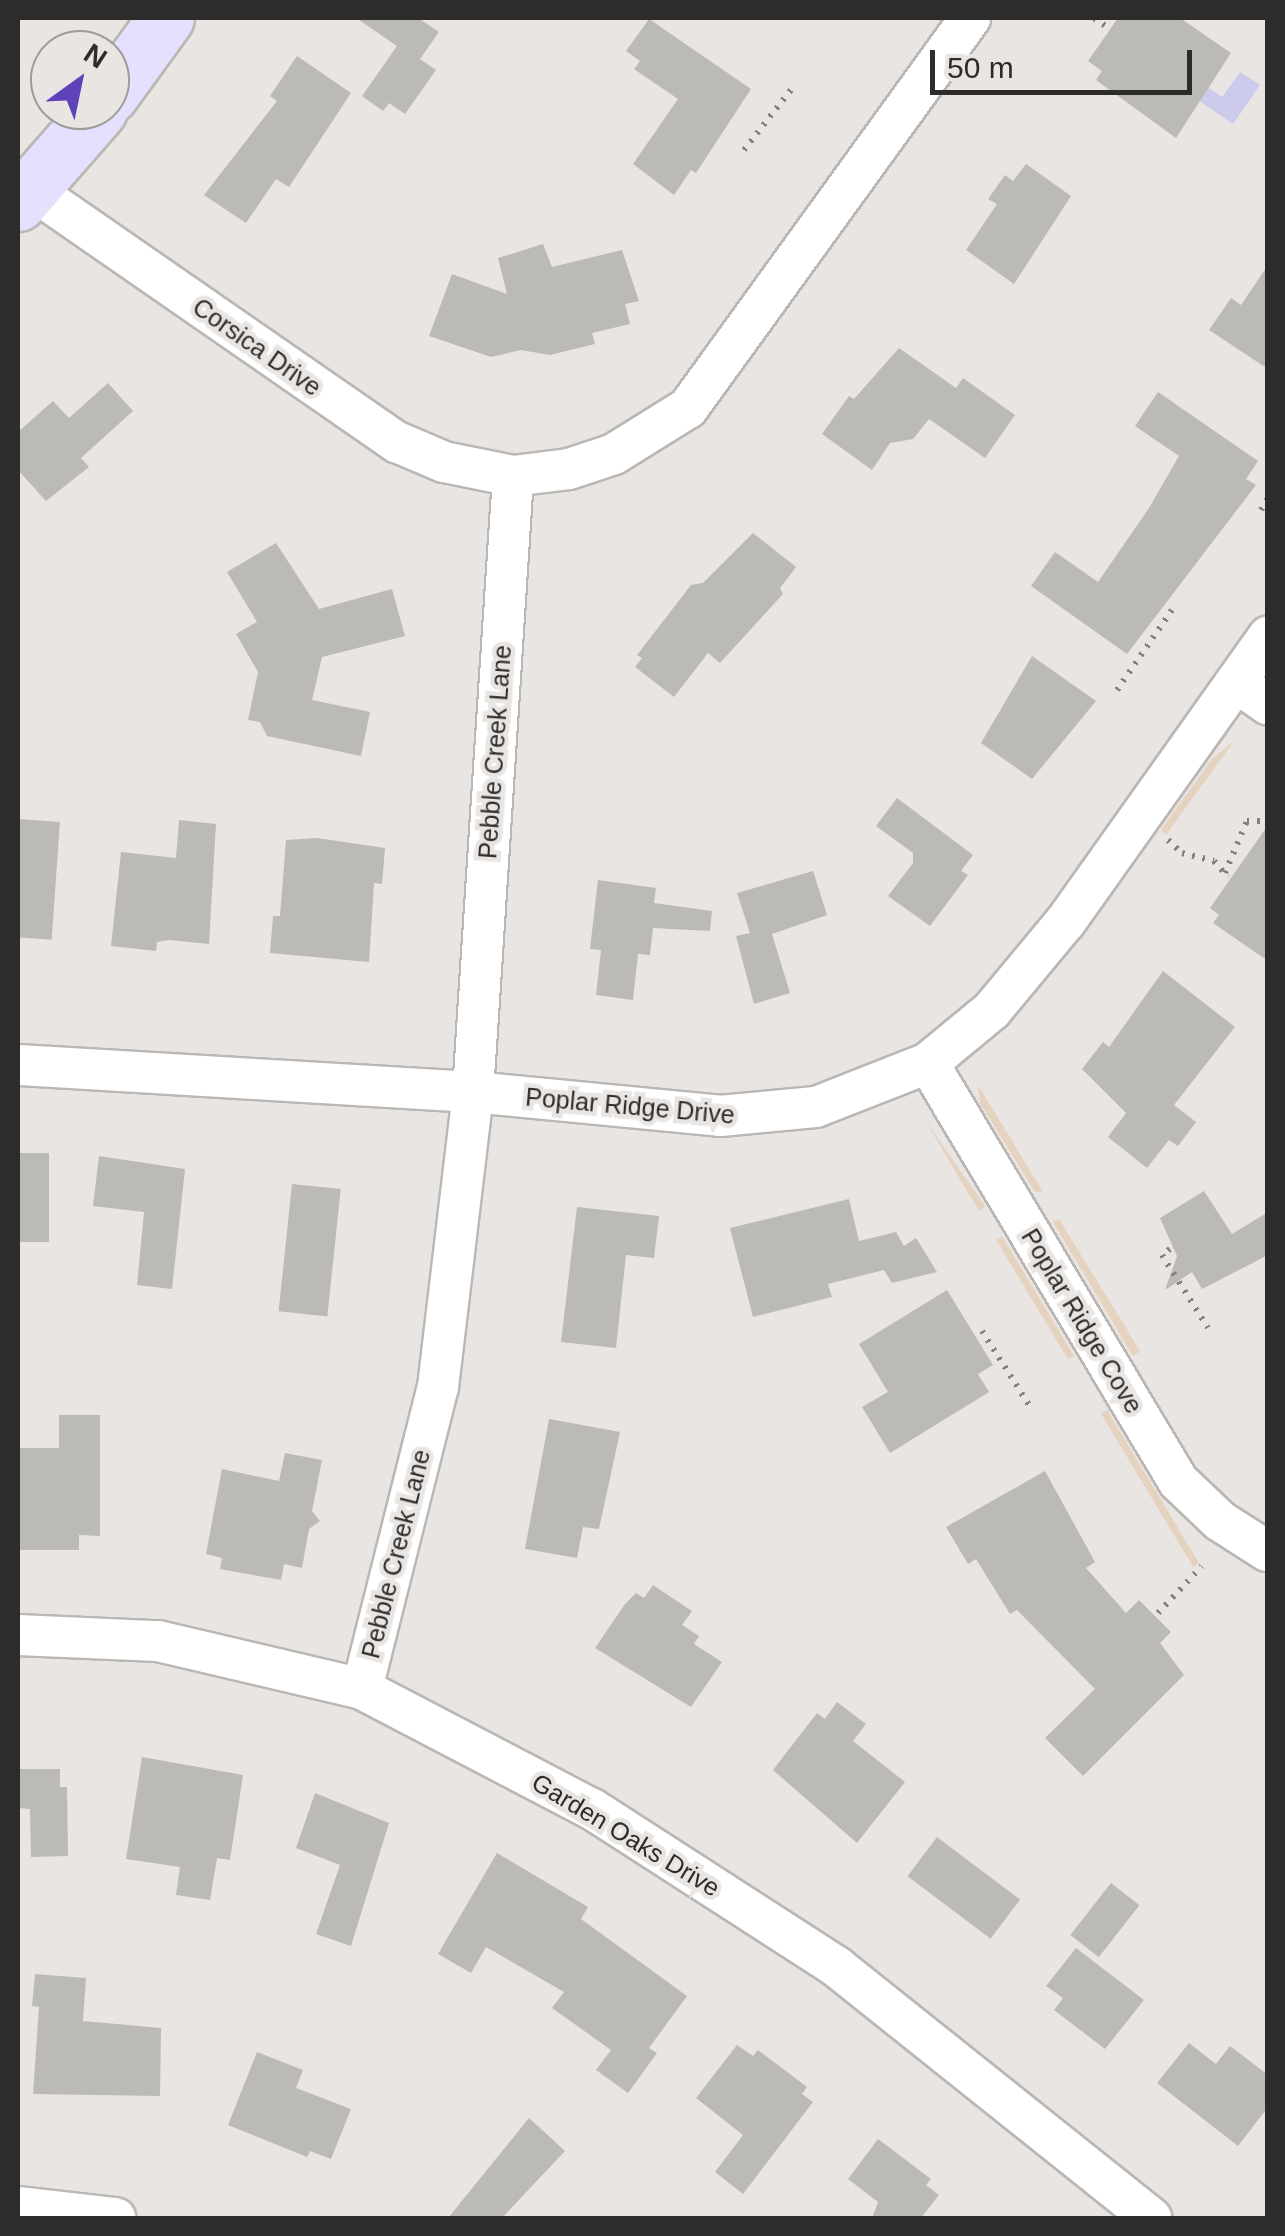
<!DOCTYPE html>
<html>
<head>
<meta charset="utf-8">
<style>
  body { margin:0 }
  #map { position:relative; width:1285px; height:2236px; overflow:hidden; background:#e8e5e2; font-family:Helvetica,sans-serif }
  div>[style] { position:absolute }
  .green>* { inset:0; background:#e5d2bf; transform-origin:0 0 }
  .water>* { inset:0; background:#cdcbeb }
  .building>* { inset:0; background:#bcbab7; transform-origin:0 0 }
  .path>* { height:6px; margin-top:-3px; transform-origin:0; background:repeating-linear-gradient(90deg,#848280 0 2.5px,transparent 0 10.5px) }
  .roads { filter:drop-shadow(2px 0 #bab7b4) drop-shadow(-2px 0 #bab7b4) drop-shadow(0 2px #bab7b4) drop-shadow(0 -2px #bab7b4) }
  .street>* { height:40px; margin:-20px; padding:0 20px; transform-origin:20px; border-radius:20px; background:#fff }
  .secondary>* { height:55px; margin:-27.5px; padding:0 27.5px; transform-origin:27.5px; border-radius:27.5px; background:#e4e0fd }
  span { translate:-50% -50%; white-space:nowrap; text-align:center; line-height:1.15; -webkit-text-stroke:9px #e8e5e2; paint-order:stroke }
  .street-label { font-size:25px; color:#2e2c2b }
  .frame { position:absolute; inset:0; border:20px solid #2e2c2b; pointer-events:none }
  .north { position:absolute; left:30px; top:30px; width:100px; height:100px; box-sizing:border-box; background:#e8e5e2; border:2px solid #9e9b99; border-radius:50%; rotate:33deg; font-size:28px; font-weight:700; line-height:40px; text-align:center; color:#2e2c2b }
  .north::after { content:''; display:block; margin:auto; width:35px; height:45px; background:#5f42ba; clip-path:polygon(50% 0,100% 100%,50% 72%,0 100%) }
  .scale { position:absolute; left:930px; top:50px; width:262px; height:45px; box-sizing:border-box; border:5px solid #2e2c2b; border-top:0; padding-left:12px; font-size:30px; line-height:35px; white-space:nowrap; color:#2e2c2b; -webkit-text-stroke:8px #e8e5e2; paint-order:stroke }
</style>
</head>
<body>
<div id="map">
  <div class="green">
    <i style="clip-path:polygon(1234px 741px,1166px 835px,1161px 830px,1212px 759px)"></i>
    <i style="clip-path:polygon(978px 1085px,1043px 1192px,1035px 1192px,980px 1103px)"></i>
    <i style="clip-path:polygon(925px 1120px,985px 1206px,979px 1211px)"></i>
    <i style="clip-path:polygon(1059px 1219px,1140px 1351px,1133px 1356px,1053px 1222px)"></i>
    <i style="left:1002px;top:1236px;width:140px;height:7px;rotate:59deg"></i>
    <i style="left:1107px;top:1410px;width:179px;height:7px;rotate:59deg"></i>
  </div>
  <div class="water">
    <i style="clip-path:polygon(1240px 72px,1260px 85px,1233px 124px,1185px 91px,1195px 78px,1222px 97px)"></i>
  </div>
  <div class="building">
    <i style="clip-path:polygon(356px 18px,418px 18px,439px 32px,420px 59px,436px 70px,405px 114px,389px 103px,383px 111px,362px 96px,397px 46px)"></i>
    <i style="clip-path:polygon(1118px 18px,1180px 18px,1231px 53px,1176px 138px,1096px 80px,1102px 71px,1088px 61px)"></i>
    <i style="clip-path:polygon(649px 19px,751px 89px,696px 173px,691px 170px,674px 195px,633px 164px,678px 99px,634px 69px,640px 61px,626px 51px)"></i>
    <i style="clip-path:polygon(297px 56px,351px 93px,289px 187px,276px 179px,246px 223px,204px 195px,277px 101px,270px 96px)"></i>
    <i style="clip-path:polygon(1026px 164px,1071px 196px,1014px 284px,966px 250px,997px 204px,988px 199px,1005px 175px,1013px 181px)"></i>
    <i style="clip-path:polygon(543px 244px,552px 267px,622px 250px,639px 301px,625px 304px,630px 324px,592px 333px,595px 344px,550px 355px,521px 350px,491px 357px,429px 336px,452px 274px,507px 294px,498px 258px)"></i>
    <i style="clip-path:polygon(1268px 265px,1268px 369px,1209px 330px,1231px 298px,1241px 305px)"></i>
    <i style="clip-path:polygon(899px 348px,956px 388px,963px 378px,1015px 415px,985px 458px,929px 419px,913px 439px,890px 443px,872px 470px,822px 434px,849px 396px,854px 399px)"></i>
    <i style="clip-path:polygon(108px 383px,133px 411px,81px 458px,89px 467px,46px 501px,18px 470px,18px 432px,53px 401px,69px 418px)"></i>
    <i style="clip-path:polygon(1158px 392px,1258px 461px,1246px 479px,1256px 485px,1127px 654px,1031px 586px,1055px 552px,1098px 582px,1149px 508px,1179px 456px,1135px 426px)"></i>
    <i style="clip-path:polygon(753px 533px,796px 567px,780px 588px,783px 594px,720px 663px,708px 653px,674px 697px,635px 667px,642px 658px,637px 655px,691px 585px,703px 583px)"></i>
    <i style="clip-path:polygon(276px 543px,319px 609px,392px 589px,405px 636px,322px 657px,312px 700px,370px 712px,361px 756px,267px 736px,260px 722px,248px 720px,258px 672px,236px 634px,257px 622px,227px 572px)"></i>
    <i style="clip-path:polygon(1032px 656px,1096px 701px,1032px 779px,981px 743px)"></i>
    <i style="clip-path:polygon(897px 798px,973px 855px,961px 871px,968px 875px,930px 926px,888px 896px,913px 863px,913px 853px,876px 826px)"></i>
    <i style="left:18px;top:819px;width:42px;height:118px;rotate:4deg"></i>
    <i style="clip-path:polygon(179px 820px,216px 824px,209px 944px,169px 940px,157px 942px,156px 951px,111px 946px,121px 852px,176px 858px)"></i>
    <i style="clip-path:polygon(1268px 825px,1268px 961px,1213px 923px,1219px 915px,1210px 908px)"></i>
    <i style="clip-path:polygon(317px 838px,385px 848px,382px 884px,374px 883px,369px 962px,270px 953px,273px 916px,280px 916px,286px 840px)"></i>
    <i style="clip-path:polygon(813px 871px,827px 915px,772px 934px,790px 993px,754px 1004px,736px 936px,750px 933px,737px 893px)"></i>
    <i style="clip-path:polygon(598px 880px,656px 888px,654px 903px,712px 911px,710px 931px,653px 928px,650px 955px,638px 954px,633px 1000px,596px 995px,601px 950px,590px 949px)"></i>
    <i style="clip-path:polygon(1163px 971px,1235px 1027px,1174px 1105px,1196px 1122px,1178px 1146px,1169px 1140px,1147px 1168px,1108px 1137px,1126px 1113px,1082px 1069px,1103px 1042px,1109px 1047px)"></i>
    <i style="left:18px;top:1153px;width:31px;height:89px"></i>
    <i style="clip-path:polygon(99px 1156px,185px 1169px,172px 1289px,137px 1285px,144px 1212px,93px 1206px)"></i>
    <i style="left:292px;top:1184px;width:49px;height:128px;rotate:6deg"></i>
    <i style="clip-path:polygon(1204px 1191px,1232px 1234px,1268px 1212px,1268px 1255px,1202px 1289px,1192px 1272px,1165px 1290px,1177px 1256px,1160px 1218px)"></i>
    <i style="clip-path:polygon(849px 1199px,859px 1241px,896px 1232px,904px 1246px,916px 1238px,937px 1272px,892px 1283px,884px 1270px,828px 1284px,832px 1297px,753px 1317px,730px 1228px)"></i>
    <i style="clip-path:polygon(577px 1207px,659px 1216px,654px 1258px,626px 1255px,616px 1348px,561px 1342px)"></i>
    <i style="clip-path:polygon(947px 1290px,993px 1365px,978px 1374px,989px 1392px,890px 1453px,862px 1407px,888px 1392px,859px 1344px)"></i>
    <i style="clip-path:polygon(59px 1415px,100px 1415px,100px 1536px,79px 1535px,79px 1550px,18px 1550px,18px 1448px,59px 1448px)"></i>
    <i style="clip-path:polygon(549px 1419px,620px 1432px,599px 1529px,583px 1527px,577px 1558px,525px 1549px)"></i>
    <i style="clip-path:polygon(285px 1453px,322px 1460px,312px 1511px,320px 1521px,309px 1529px,302px 1568px,284px 1564px,281px 1580px,220px 1569px,222px 1558px,206px 1554px,222px 1469px,279px 1481px)"></i>
    <i style="clip-path:polygon(1045px 1471px,1095px 1562px,1086px 1568px,1126px 1613px,1139px 1600px,1171px 1632px,1160px 1643px,1184px 1675px,1083px 1776px,1045px 1738px,1095px 1689px,1017px 1610px,1010px 1614px,976px 1559px,968px 1564px,946px 1527px)"></i>
    <i style="clip-path:polygon(653px 1585px,692px 1611px,682px 1625px,699px 1636px,694px 1644px,722px 1662px,691px 1707px,595px 1648px,625px 1604px,636px 1593px,644px 1598px)"></i>
    <i style="clip-path:polygon(837px 1702px,866px 1724px,853px 1741px,905px 1782px,857px 1843px,773px 1770px,817px 1713px,825px 1719px)"></i>
    <i style="clip-path:polygon(142px 1757px,243px 1775px,230px 1860px,217px 1858px,210px 1900px,176px 1895px,180px 1867px,126px 1859px)"></i>
    <i style="clip-path:polygon(18px 1769px,60px 1769px,60px 1787px,67px 1787px,68px 1856px,31px 1857px,30px 1809px,18px 1808px)"></i>
    <i style="clip-path:polygon(315px 1793px,389px 1823px,351px 1946px,316px 1934px,340px 1865px,296px 1848px)"></i>
    <i style="left:937px;top:1837px;width:104px;height:49px;rotate:37deg"></i>
    <i style="clip-path:polygon(497px 1853px,588px 1907px,581px 1919px,687px 1996px,649px 2048px,657px 2053px,628px 2093px,596px 2070px,611px 2050px,552px 2008px,564px 1992px,486px 1947px,471px 1973px,438px 1954px)"></i>
    <i style="left:1111px;top:1883px;width:36px;height:66px;rotate:38deg"></i>
    <i style="clip-path:polygon(1076px 1948px,1144px 2000px,1105px 2049px,1054px 2010px,1063px 1998px,1046px 1986px)"></i>
    <i style="clip-path:polygon(35px 1974px,86px 1978px,83px 2021px,161px 2028px,160px 2096px,33px 2094px,39px 2007px,32px 2006px)"></i>
    <i style="clip-path:polygon(1189px 2043px,1216px 2064px,1230px 2046px,1268px 2075px,1268px 2107px,1238px 2146px,1157px 2083px)"></i>
    <i style="clip-path:polygon(737px 2045px,753px 2056px,758px 2050px,807px 2087px,802px 2094px,813px 2102px,743px 2194px,715px 2172px,743px 2135px,696px 2098px)"></i>
    <i style="clip-path:polygon(257px 2052px,303px 2070px,296px 2088px,351px 2109px,331px 2159px,310px 2151px,307px 2157px,228px 2125px)"></i>
    <i style="clip-path:polygon(529px 2118px,565px 2151px,502px 2218px,448px 2218px)"></i>
    <i style="clip-path:polygon(878px 2139px,931px 2179px,926px 2185px,939px 2195px,921px 2218px,872px 2218px,878px 2202px,848px 2179px)"></i>
  </div>
  <div class="path">
    <i style="left:1094px;top:18px;width:16px;rotate:35deg"></i>
    <i style="left:744px;top:150px;width:81px;rotate:-52deg"></i>
    <i style="left:1261px;top:510px;width:14px;rotate:-60deg"></i>
    <i style="left:1117px;top:690px;width:97px;rotate:-55.5deg"></i>
    <i style="left:1168px;top:840px;width:19px;rotate:43deg"></i>
    <i style="left:1182px;top:853px;width:33px;rotate:14deg"></i>
    <i style="left:1214px;top:861px;width:21px;rotate:49deg"></i>
    <i style="left:1225px;top:873px;width:56px;rotate:-67.1deg"></i>
    <i style="left:1247px;top:821px;width:21px"></i>
    <i style="left:1170px;top:1249px;width:10px;rotate:143deg"></i>
    <i style="left:1162px;top:1255px;width:86px;rotate:57.8deg"></i>
    <i style="left:982px;top:1331px;width:88px;rotate:57.6deg"></i>
    <i style="left:1158px;top:1613px;width:64px;rotate:-46.9deg"></i>
  </div>
  <div class="roads">
    <div class="street">
      <i style="left:18px;top:180px;width:461px;rotate:34.7deg"></i>
      <i style="left:397px;top:442px;width:51px;rotate:23.1deg"></i>
      <i style="left:444px;top:462px;width:70px;rotate:11.5deg"></i>
      <i style="left:513px;top:476px;width:56px;rotate:-7.1deg"></i>
      <i style="left:569px;top:469px;width:47px;rotate:-18.4deg"></i>
      <i style="left:614px;top:454px;width:87px;rotate:-31.9deg"></i>
      <i style="left:688px;top:408px;width:481px;rotate:-54.1deg"></i>
      <i style="left:1236px;top:682px;width:39px;rotate:35deg"></i>
      <i style="left:928px;top:1063px;width:487px;rotate:59.1deg"></i>
      <i style="left:1178px;top:1481px;width:58px;rotate:43.6deg"></i>
      <i style="left:1220px;top:1521px;width:56px;rotate:32.6deg"></i>
      <i style="left:18px;top:1065px;width:456px;rotate:3.4deg"></i>
      <i style="left:473px;top:1092px;width:248px;rotate:5.5deg"></i>
      <i style="left:720px;top:1116px;width:96px;rotate:-5.4deg"></i>
      <i style="left:816px;top:1107px;width:120px;rotate:-21.4deg"></i>
      <i style="left:928px;top:1063px;width:83px;rotate:-39.6deg"></i>
      <i style="left:992px;top:1010px;width:116px;rotate:-50.3deg"></i>
      <i style="left:1066px;top:921px;width:349px;rotate:-54.6deg"></i>
      <i style="left:18px;top:1635px;width:140px;rotate:2.5deg"></i>
      <i style="left:158px;top:1641px;width:210px;rotate:13.2deg"></i>
      <i style="left:362px;top:1689px;width:259px;rotate:27.6deg"></i>
      <i style="left:592px;top:1809px;width:292px;rotate:32.8deg"></i>
      <i style="left:837px;top:1967px;width:402px;rotate:38.6deg"></i>
      <i style="left:362px;top:1689px;width:311px;rotate:-75.9deg"></i>
      <i style="left:438px;top:1387px;width:297px;rotate:-83.2deg"></i>
      <i style="left:473px;top:1092px;width:617px;rotate:-86.28deg"></i>
      <i style="left:18px;top:2207px;width:98px;rotate:6.5deg"></i>
    </div>
    <div class="secondary">
      <i style="left:110px;top:95px;width:95px;rotate:-54deg"></i>
      <i style="left:18px;top:203px;width:123px;rotate:-48.9deg"></i>
    </div>
  </div>
  <div class="street-label">
    <span style="left:257px;top:347px;rotate:35deg">Corsica Drive</span>
    <span style="left:495px;top:752px;rotate:-86deg">Pebble Creek Lane</span>
    <span style="left:630px;top:1106px;rotate:5deg">Poplar Ridge Drive</span>
    <span style="left:1082px;top:1321px;rotate:59deg">Poplar Ridge Cove</span>
    <span style="left:396px;top:1554px;rotate:-76deg">Pebble Creek Lane</span>
    <span style="left:626px;top:1835px;rotate:31deg">Garden Oaks Drive</span>
  </div>
  <div class="frame"></div>
  <div class="north">N</div>
  <div class="scale">50 m</div>
</div>
</body>
</html>
